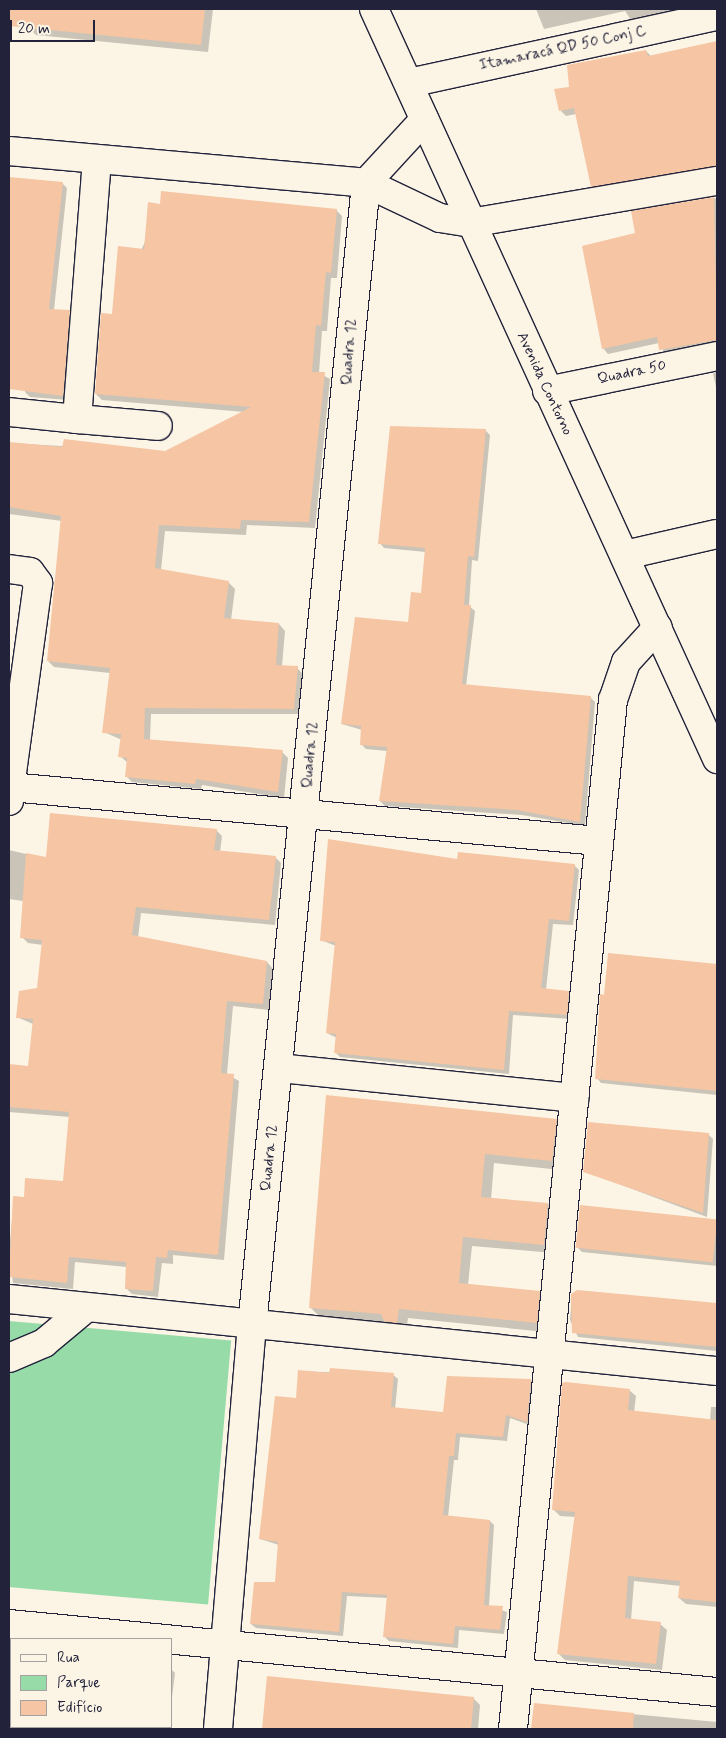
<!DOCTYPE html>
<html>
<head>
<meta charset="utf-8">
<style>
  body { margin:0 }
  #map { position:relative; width:726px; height:1738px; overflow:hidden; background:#fcf5e5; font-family:Mynerve,sans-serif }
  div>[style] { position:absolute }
  .green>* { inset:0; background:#96dba8; transform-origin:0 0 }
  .shadow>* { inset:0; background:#0003 }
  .building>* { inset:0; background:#f5c5a4; transform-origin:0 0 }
  .roads { filter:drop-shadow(1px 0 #22223b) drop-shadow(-1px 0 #22223b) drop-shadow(0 1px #22223b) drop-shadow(0 -1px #22223b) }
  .minor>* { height:28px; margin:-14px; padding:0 14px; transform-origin:14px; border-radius:14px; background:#fcf5e5 }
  span { translate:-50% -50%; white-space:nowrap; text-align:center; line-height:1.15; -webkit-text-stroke:4px #fcf5e5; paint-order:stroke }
  .street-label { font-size:15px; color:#22223b }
  .frame { position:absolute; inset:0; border:10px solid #22223b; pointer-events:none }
  .legend { position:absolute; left:10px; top:1638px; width:162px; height:90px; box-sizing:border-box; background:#fcf5e5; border:1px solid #a5a1a1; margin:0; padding:6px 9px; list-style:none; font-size:15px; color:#22223b }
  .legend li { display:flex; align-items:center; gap:10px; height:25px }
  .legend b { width:25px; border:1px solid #a5a1a1 }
  .scale { position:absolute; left:10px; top:20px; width:85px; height:22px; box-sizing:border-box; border:2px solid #22223b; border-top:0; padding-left:6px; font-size:15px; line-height:18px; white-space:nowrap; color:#22223b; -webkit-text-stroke:4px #fcf5e5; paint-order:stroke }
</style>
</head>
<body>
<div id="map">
  <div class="green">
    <i style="left:9px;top:1321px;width:223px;height:265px;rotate:5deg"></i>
  </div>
  <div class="shadow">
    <i style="clip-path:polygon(30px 9px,213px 9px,208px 52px,36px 35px,28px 27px)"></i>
    <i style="clip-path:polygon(536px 9px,692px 9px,631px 20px,625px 11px,544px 29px)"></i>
    <i style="clip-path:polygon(717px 33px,717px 171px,598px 192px,592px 186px,576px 114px,566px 116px,561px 111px,571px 88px,646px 51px,652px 57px,716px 43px)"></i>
    <i style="clip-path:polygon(9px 180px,62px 183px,67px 188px,54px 310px,74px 317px,68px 400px,30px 397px,25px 392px,9px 294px)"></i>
    <i style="clip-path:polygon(717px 198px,717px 346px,666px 355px,659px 343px,608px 354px,603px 348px,637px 234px,632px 212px)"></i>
    <i style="clip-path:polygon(161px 205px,336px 210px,342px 216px,337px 278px,331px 278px,327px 331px,322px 331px,319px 373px,330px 379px,315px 528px,247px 525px,246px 535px,165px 531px,161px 570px,229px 583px,235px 589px,231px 620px,279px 624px,285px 631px,282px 666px,297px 668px,303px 674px,300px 714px,151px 714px,150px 740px,282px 752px,288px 758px,284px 798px,202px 785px,201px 789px,132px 782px,126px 776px,128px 763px,120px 756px,122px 740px,104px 732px,110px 673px,54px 667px,48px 661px,62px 521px,9px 514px,9px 443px,165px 452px,245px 412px,102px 400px,96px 394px,113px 315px)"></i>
    <i style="clip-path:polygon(717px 371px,717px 391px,713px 374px)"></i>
    <i style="clip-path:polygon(485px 430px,490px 435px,478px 561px,472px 560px,469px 606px,475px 611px,466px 686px,590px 697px,595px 702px,585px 826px,522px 815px,385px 806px,380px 801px,387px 751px,366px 749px,361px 744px,362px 730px,342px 724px,410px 623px,423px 594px,426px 552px,384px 548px,380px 543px)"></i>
    <i style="clip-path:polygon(9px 668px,12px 672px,9px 695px)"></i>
    <i style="clip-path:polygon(216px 830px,222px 836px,220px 852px,275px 857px,281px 863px,275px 925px,141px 913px,138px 938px,267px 962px,273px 969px,269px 1010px,233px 1006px,227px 1074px,239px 1081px,224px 1260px,173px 1255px,173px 1264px,162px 1263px,158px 1297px,132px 1294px,126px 1288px,127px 1267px,75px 1262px,73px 1289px,13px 1283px,9px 1253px,14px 1197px,25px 1198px,64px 1183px,70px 1117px,9px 1112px,9px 1065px,29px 1067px,33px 1024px,17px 1017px,38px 989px,43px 945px,28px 943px,22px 937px,23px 901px,9px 899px,9px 850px,47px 859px)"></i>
    <i style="clip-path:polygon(330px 840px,458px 860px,574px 865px,579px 870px,573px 925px,553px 924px,546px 990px,573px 997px,571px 1019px,513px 1015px,509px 1074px,340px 1057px,335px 1052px,337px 1038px,327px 1033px,336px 946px,321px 940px)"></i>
    <i style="clip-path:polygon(610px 955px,717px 965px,717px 1095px,601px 1083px,597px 1078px)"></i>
    <i style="clip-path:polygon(327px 1096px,556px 1120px,565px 1129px,561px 1170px,494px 1163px,491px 1199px,548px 1204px,557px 1213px,553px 1253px,472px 1246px,468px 1285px,539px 1292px,549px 1302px,546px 1332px,408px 1318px,406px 1332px,395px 1330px,388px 1323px,320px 1317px,310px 1307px)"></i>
    <i style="clip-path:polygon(709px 1135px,713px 1139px,707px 1217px,584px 1171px)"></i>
    <i style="clip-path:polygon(581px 1207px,717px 1220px,717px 1266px,582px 1252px,577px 1247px)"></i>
    <i style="clip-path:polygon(717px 1288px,717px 1351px,578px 1337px,570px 1320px,572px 1294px,716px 1304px)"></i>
    <i style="clip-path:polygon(300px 1371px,393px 1375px,398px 1379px,395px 1409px,444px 1414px,531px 1380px,535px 1385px,532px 1426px,510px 1418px,507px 1441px,460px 1437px,458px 1460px,454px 1460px,448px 1517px,490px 1521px,494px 1525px,489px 1606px,507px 1612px,504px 1634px,459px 1630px,458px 1648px,389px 1641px,384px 1636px,388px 1598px,347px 1596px,343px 1636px,256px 1628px,251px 1624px,276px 1583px,279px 1545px,260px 1539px,297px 1400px)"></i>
    <i style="clip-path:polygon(629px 1390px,636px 1396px,634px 1412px,710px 1421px,711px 1407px,717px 1407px,717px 1607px,686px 1604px,679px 1598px,681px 1586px,634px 1581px,631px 1620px,660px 1624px,667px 1630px,662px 1670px,565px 1660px,559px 1654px,576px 1517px,560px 1516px,554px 1510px)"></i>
    <i style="clip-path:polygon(171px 1669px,175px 1673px,171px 1705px)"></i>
    <i style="clip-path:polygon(9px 1677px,11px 1727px,169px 1729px,9px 1729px)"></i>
    <i style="clip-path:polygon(269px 1678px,473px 1698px,480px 1705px,478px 1729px,263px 1729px)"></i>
    <i style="clip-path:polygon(535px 1705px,717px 1722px,717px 1729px,532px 1729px)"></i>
  </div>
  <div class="building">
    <i style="clip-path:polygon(9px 9px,205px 9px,201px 45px,9px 26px)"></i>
    <i style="clip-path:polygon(717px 41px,717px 166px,591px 187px,574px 108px,559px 111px,554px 89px,569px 87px,567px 65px,646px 50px,648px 56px)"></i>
    <i style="clip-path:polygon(9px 177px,63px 182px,49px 309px,70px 310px,63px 396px,9px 389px)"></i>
    <i style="clip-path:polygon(161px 191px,337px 209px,331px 273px,326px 272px,321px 326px,316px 325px,312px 372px,325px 372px,309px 522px,241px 520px,240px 529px,159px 525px,155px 568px,229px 581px,224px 618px,279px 623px,276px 665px,298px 666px,294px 709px,145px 708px,144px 739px,283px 750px,278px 792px,196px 779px,195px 784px,125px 777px,127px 758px,118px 757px,121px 734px,102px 733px,110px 668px,47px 661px,61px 516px,9px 507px,9px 442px,62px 447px,64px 439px,165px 451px,251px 407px,95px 394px,101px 313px,112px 314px,118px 246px,144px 249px,148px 202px,160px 204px)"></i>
    <i style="clip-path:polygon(714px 197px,717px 340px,659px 350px,657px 337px,602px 349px,582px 246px,635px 233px,631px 211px)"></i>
    <i style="clip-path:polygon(390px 426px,486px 429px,474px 557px,468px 556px,464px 605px,471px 605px,462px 684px,591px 696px,580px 822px,517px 810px,379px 801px,387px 747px,360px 745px,361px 726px,341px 724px,355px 617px,408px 622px,411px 592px,421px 593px,425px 548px,378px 544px)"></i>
    <i style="clip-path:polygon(50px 813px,217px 829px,214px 850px,276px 856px,269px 920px,136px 907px,132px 935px,267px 961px,263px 1004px,227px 1001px,221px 1073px,234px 1074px,218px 1255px,168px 1250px,167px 1258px,156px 1257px,153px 1291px,125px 1289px,126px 1262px,69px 1257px,67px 1283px,9px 1277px,13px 1196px,24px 1197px,25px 1178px,63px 1181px,69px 1112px,9px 1107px,9px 1064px,28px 1066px,33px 1019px,16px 1018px,19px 991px,37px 988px,42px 940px,20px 938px,26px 853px,46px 857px)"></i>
    <i style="clip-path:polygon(328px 839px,457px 859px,458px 852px,575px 864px,569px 921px,549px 919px,541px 988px,569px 991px,567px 1015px,509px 1011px,504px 1070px,334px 1053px,336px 1034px,326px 1033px,335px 942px,320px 941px)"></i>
    <i style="clip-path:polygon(608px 953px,717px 964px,717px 1091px,595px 1079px,600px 994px,604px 995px)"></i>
    <i style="clip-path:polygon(326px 1095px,557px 1119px,552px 1161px,485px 1154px,481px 1197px,548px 1203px,544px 1245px,463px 1237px,459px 1283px,540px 1291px,537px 1323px,399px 1309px,397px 1323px,384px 1321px,381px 1314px,309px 1308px)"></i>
    <i style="clip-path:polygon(588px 1122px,709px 1133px,703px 1213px,583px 1172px)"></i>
    <i style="left:580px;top:1205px;width:138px;height:43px;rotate:6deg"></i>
    <i style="clip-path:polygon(577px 1290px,717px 1303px,717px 1347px,572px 1333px,571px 1294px)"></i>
    <i style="clip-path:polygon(330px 1368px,394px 1373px,391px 1407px,443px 1412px,447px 1376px,531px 1379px,527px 1422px,506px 1415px,503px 1437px,456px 1433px,454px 1456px,449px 1456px,443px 1515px,490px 1520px,484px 1605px,503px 1606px,500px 1630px,455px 1626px,453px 1644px,383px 1637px,387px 1595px,342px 1592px,339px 1632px,250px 1624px,254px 1582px,275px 1582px,278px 1542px,259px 1539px,275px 1396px,296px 1398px,298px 1370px,329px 1373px)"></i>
    <i style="clip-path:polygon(566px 1382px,630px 1389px,628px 1410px,717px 1420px,716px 1602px,678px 1598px,680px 1581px,628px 1576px,625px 1618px,661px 1622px,656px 1664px,557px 1654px,575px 1512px,552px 1510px,562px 1383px)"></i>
    <i style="clip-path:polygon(267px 1676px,474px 1697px,471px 1729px,262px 1729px)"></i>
    <i style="clip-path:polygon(534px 1703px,634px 1713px,633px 1729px,531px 1729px)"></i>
  </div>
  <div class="roads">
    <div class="minor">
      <i style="left:374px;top:9px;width:825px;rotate:65.42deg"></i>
      <i style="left:409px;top:83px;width:315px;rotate:-12.3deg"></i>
      <i style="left:9px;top:151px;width:358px;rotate:5.1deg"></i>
      <i style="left:366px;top:183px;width:82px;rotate:25.3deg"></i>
      <i style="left:440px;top:218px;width:30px;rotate:9deg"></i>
      <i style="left:470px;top:223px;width:251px;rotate:-9.7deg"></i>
      <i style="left:366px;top:183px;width:86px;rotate:-47.4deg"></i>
      <i style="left:547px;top:391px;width:174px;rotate:-11.6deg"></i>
      <i style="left:9px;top:412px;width:68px;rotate:5.9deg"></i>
      <i style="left:77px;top:419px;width:260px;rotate:-85.6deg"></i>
      <i style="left:77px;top:419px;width:81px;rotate:4.9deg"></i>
      <i style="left:625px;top:555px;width:94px;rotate:-12.9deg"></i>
      <i style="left:9px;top:569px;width:21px;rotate:8deg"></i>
      <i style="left:30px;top:572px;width:14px;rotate:54deg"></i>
      <i style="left:38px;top:583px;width:206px;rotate:97.8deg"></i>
      <i style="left:9px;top:801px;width:14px;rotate:-86deg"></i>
      <i style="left:10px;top:787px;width:591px;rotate:5.24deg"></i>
      <i style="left:279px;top:1068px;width:297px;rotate:5.8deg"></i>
      <i style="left:9px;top:1299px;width:712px;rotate:5.81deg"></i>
      <i style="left:9px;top:1358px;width:38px;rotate:-23deg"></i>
      <i style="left:44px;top:1343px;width:55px;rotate:-39.8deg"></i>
      <i style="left:9px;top:1624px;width:711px;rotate:5.49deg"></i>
      <i style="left:218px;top:1729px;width:404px;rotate:-85.2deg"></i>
      <i style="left:252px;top:1326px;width:1149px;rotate:-84.3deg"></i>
      <i style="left:513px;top:1729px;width:1034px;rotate:-84.45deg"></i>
      <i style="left:613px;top:700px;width:40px;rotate:-71.1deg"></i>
      <i style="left:626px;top:662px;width:47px;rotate:-47.6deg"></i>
    </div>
  </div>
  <div class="street-label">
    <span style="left:563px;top:49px;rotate:-12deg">Itamaracá QD 50 Conj C</span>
    <span style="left:350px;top:352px;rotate:-85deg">Quadra 12</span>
    <span style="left:632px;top:373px;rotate:-12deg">Quadra 50</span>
    <span style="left:544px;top:384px;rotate:65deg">Avenida Contorno</span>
    <span style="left:311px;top:755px;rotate:-84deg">Quadra 12</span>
    <span style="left:270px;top:1158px;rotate:-84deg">Quadra 12</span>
  </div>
  <div class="frame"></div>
  <ul class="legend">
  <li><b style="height:6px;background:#fcf5e5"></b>Rua</li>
  <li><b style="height:14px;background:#96dba8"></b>Parque</li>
  <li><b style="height:14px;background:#f5c5a4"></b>Edifício</li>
  </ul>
  <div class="scale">20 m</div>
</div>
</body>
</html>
